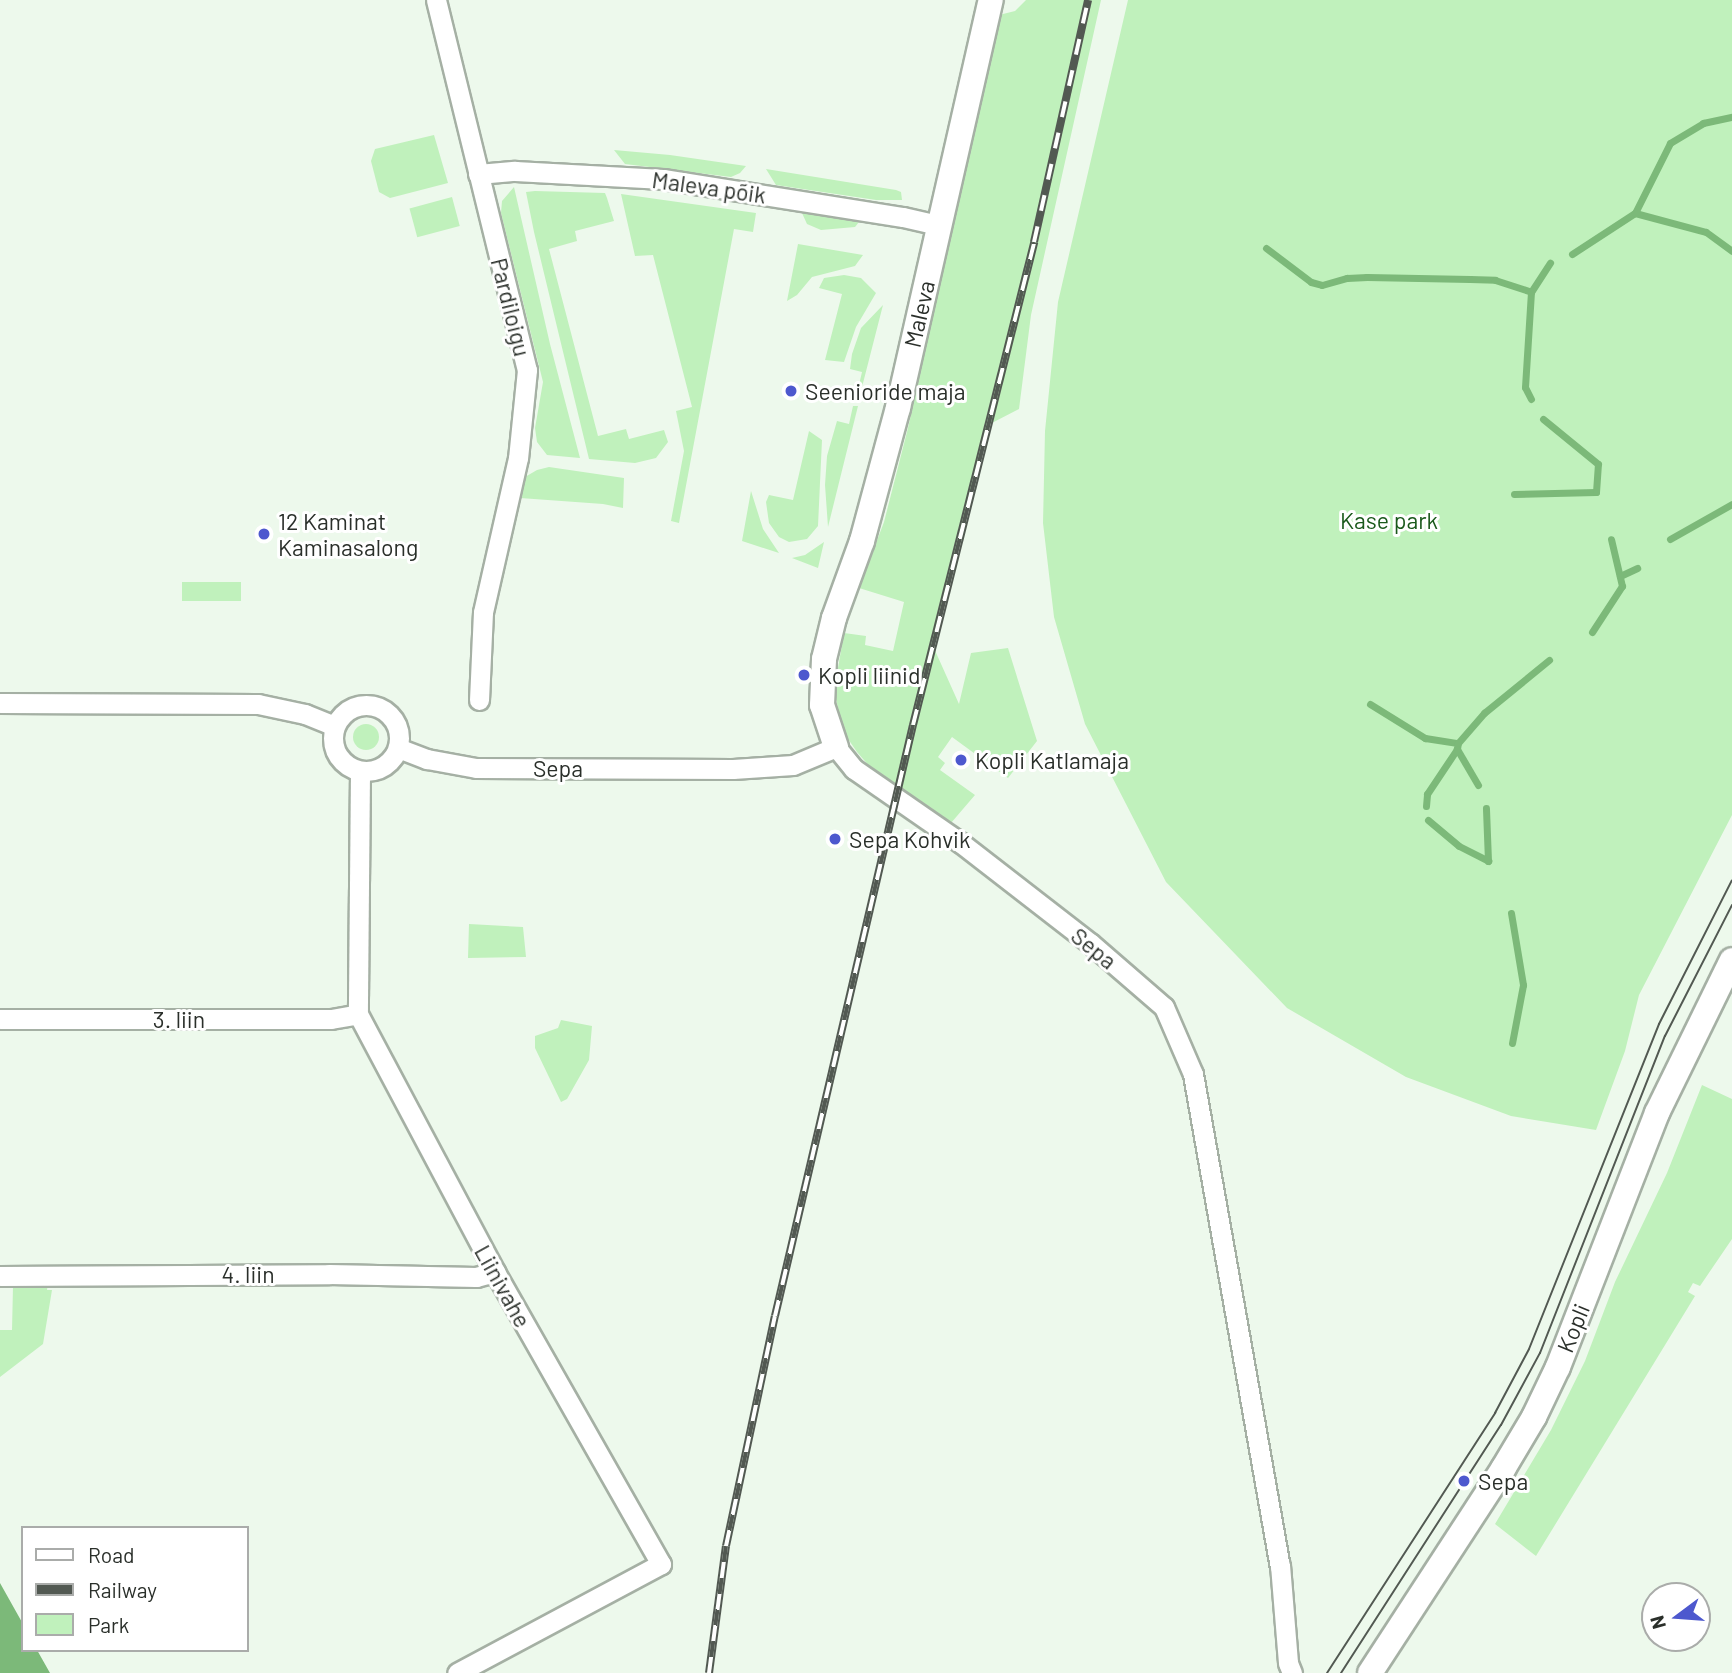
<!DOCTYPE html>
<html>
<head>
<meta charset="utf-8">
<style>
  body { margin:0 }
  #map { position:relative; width:1732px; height:1673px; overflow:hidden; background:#edf9ec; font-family:Barlow,sans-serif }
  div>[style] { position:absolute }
  .green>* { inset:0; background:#c0f1bc; transform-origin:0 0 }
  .round { border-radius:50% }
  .water>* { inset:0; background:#7cb979 }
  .stream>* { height:7px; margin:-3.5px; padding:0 3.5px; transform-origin:3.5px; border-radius:3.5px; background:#7cb979 }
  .roads { filter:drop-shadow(2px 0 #a5b0a4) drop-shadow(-2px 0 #a5b0a4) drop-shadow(0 2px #a5b0a4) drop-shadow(0 -2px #a5b0a4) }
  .minor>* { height:19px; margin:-9.5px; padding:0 9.5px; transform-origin:9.5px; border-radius:9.5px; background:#fff }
  .minor>.ring { margin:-9.5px; padding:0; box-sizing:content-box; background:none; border:19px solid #fff; border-radius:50% }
  .tertiary>* { height:24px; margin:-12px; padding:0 12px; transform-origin:12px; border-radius:12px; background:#fff }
  .tram>* { height:2px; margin:-1px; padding:0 1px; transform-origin:1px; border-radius:1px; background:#525952 }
  .rail>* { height:8px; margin-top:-4px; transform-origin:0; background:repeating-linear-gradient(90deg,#fff 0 16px,#525952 0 32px); box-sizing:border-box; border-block:2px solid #525952 }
  .dots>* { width:19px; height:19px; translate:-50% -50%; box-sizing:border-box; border:4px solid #fff; border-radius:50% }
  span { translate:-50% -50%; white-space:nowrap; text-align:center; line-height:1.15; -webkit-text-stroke:6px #fff; paint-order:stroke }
  .street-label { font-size:23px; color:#2a2f2a }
  .poi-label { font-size:23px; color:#2a2f2a }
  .left { translate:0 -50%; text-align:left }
  .park-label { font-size:23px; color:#1a591b }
  .legend { position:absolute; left:21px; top:1526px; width:228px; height:126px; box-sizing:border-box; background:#fff; border:2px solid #aaacaa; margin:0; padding:9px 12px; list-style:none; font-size:21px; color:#2a2f2a }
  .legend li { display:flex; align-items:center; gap:14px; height:35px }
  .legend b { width:35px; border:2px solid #aaacaa }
  .north { position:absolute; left:1641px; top:1582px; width:70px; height:70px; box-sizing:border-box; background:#fff; border:2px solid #aaacaa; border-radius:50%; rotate:254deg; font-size:19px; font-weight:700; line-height:28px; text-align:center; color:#2a2f2a }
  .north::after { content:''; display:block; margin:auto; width:24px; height:32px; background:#4d58ce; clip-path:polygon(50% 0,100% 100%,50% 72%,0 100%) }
</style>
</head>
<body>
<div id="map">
  <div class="green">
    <i style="clip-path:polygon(1026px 0,1101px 0,1031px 315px,1019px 409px,988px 425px,933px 646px,959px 704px,971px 653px,1008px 648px,1037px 741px,1008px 778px,952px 737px,938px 757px,945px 763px,940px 770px,975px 795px,951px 823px,870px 767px,857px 752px,844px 733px,834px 691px,844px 633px,866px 636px,865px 645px,893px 651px,904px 602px,859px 588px,884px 522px,908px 428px,999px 15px,1015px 11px)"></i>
    <i style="clip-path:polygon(1128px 0,1732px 0,1732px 815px,1639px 995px,1625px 1051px,1596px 1130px,1511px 1116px,1406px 1077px,1287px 1008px,1166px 882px,1085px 724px,1054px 617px,1043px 523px,1045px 431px,1058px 302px)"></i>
    <i style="clip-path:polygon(434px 135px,448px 183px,390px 198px,379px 192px,371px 161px,375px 149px)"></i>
    <i style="clip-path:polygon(614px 150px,670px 155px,746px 166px,740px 173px,731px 177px,625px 164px)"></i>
    <i style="clip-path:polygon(766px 169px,896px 190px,901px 192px,902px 200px,876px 200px,776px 185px)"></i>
    <i style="clip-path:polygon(514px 187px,550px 344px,580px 458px,547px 455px,537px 442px,535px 428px,543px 382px,501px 213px,502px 201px)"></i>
    <i style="clip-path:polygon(535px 191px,605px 193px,607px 198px,614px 221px,575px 231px,577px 241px,549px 249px,598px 436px,626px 429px,629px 439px,664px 430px,668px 442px,656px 458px,635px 463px,589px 459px,534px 232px,526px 192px)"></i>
    <i style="clip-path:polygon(621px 194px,756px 213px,753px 232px,734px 229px,679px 523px,671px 521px,684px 451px,676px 411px,692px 407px,653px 255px,635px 256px)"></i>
    <i style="left:452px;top:197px;width:30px;height:44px;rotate:75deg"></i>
    <i style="clip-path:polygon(802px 213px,859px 222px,855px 227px,821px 230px,807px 224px)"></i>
    <i style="clip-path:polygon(798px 244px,863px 255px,855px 266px,812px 277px,797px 295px,787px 301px)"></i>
    <i style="clip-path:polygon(844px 275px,861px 278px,876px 293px,856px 327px,844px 362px,825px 360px,842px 294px,819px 288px,824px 278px)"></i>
    <i style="clip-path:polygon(883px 305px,861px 391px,858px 389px,862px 372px,850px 369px,852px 354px,861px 328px)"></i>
    <i style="clip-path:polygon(853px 406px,858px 406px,828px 527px,825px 485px,827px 456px,837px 421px,849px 424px)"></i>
    <i style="clip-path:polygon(809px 431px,822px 440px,818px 526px,807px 539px,789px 542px,779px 537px,769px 523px,766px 502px,769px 495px,793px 500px)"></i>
    <i style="clip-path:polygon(549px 467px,624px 478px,623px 508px,603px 504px,520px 498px,525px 477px,537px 470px)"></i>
    <i style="clip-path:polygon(751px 491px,763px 529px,779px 553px,742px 541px)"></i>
    <i style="clip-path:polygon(824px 542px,818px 568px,792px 558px,805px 555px)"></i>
    <i style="left:182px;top:582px;width:59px;height:19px"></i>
    <i class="round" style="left:353px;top:724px;width:26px;height:26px"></i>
    <i style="clip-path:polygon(469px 924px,523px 927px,526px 957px,468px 958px)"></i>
    <i style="clip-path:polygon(561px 1020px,592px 1026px,589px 1060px,567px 1099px,561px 1102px,535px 1048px,535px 1036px,558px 1028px)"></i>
    <i style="clip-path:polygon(1702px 1085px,1732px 1099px,1732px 1239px,1700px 1286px,1693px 1283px,1688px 1292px,1695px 1296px,1536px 1556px,1495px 1524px,1551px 1430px,1585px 1361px,1615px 1282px,1667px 1173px)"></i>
    <i style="clip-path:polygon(48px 1283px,47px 1290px,52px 1290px,43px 1344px,0 1377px,0 1330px,12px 1330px,13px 1286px)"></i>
  </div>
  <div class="water">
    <i style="clip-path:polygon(0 1583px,23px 1624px,23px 1650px,37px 1650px,50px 1673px,0 1673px)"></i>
  </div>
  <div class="stream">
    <i style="left:1635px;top:213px;width:73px;rotate:15deg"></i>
    <i style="left:1706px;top:232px;width:32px;rotate:36deg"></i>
    <i style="left:1266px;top:248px;width:56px;rotate:37.1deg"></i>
    <i style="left:1311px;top:282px;width:11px;rotate:15deg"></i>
    <i style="left:1322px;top:285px;width:26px;rotate:-16deg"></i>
    <i style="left:1347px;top:278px;width:20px;rotate:-3deg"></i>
    <i style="left:1367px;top:277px;width:103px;rotate:1.1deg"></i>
    <i style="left:1470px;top:279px;width:25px;rotate:2deg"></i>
    <i style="left:1495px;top:280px;width:38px;rotate:18deg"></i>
    <i style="left:1572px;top:254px;width:75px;rotate:-33.1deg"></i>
    <i style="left:1635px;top:213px;width:78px;rotate:-63.4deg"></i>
    <i style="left:1670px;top:143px;width:39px;rotate:-31deg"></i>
    <i style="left:1703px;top:123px;width:30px;rotate:-12deg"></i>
    <i style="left:1531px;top:399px;width:13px;rotate:-117deg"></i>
    <i style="left:1525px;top:387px;width:95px;rotate:-86.4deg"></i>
    <i style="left:1531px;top:292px;width:35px;rotate:-57deg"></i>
    <i style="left:1514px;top:494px;width:82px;rotate:-1.4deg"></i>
    <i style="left:1596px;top:492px;width:28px;rotate:-86deg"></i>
    <i style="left:1598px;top:464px;width:71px;rotate:-140.7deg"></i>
    <i style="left:1670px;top:539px;width:71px;rotate:-29.4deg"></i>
    <i style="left:1620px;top:576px;width:19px;rotate:-25deg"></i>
    <i style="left:1592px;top:632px;width:55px;rotate:-56.9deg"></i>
    <i style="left:1622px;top:586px;width:48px;rotate:-103.2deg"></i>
    <i style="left:1370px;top:704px;width:65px;rotate:31.7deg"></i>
    <i style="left:1425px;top:738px;width:33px;rotate:9deg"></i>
    <i style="left:1478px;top:785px;width:42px;rotate:-120.3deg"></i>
    <i style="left:1457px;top:749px;width:6px;rotate:-81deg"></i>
    <i style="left:1458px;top:743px;width:40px;rotate:-49deg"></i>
    <i style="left:1484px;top:713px;width:84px;rotate:-39.2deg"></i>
    <i style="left:1426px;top:806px;width:12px;rotate:-85deg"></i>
    <i style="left:1427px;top:794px;width:54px;rotate:-56.3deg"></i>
    <i style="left:1428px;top:820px;width:40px;rotate:40deg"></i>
    <i style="left:1459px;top:846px;width:33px;rotate:27deg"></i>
    <i style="left:1488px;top:861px;width:53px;rotate:-92.2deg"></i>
    <i style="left:1511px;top:913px;width:73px;rotate:80.5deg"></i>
    <i style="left:1523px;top:985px;width:59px;rotate:100.7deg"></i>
  </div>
  <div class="roads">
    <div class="minor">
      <i style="left:436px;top:0;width:381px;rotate:76.2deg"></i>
      <i style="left:527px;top:370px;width:88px;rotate:95.8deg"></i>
      <i style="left:518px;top:458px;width:158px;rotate:102.8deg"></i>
      <i style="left:483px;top:612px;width:88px;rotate:92.6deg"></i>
      <i style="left:478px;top:174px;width:37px;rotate:-5deg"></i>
      <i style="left:515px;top:171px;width:148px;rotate:3.1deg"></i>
      <i style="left:663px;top:179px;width:243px;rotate:9deg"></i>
      <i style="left:903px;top:217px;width:37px;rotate:13deg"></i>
      <i style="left:0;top:703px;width:258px;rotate:0.2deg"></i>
      <i style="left:258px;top:704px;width:48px;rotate:12deg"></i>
      <i style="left:305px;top:714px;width:32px;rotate:22deg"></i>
      <i class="ring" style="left:333px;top:705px;width:47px;height:47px"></i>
      <i style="left:398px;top:748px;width:31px;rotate:21deg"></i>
      <i style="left:427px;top:759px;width:50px;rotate:10.4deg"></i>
      <i style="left:476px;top:768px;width:257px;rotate:0.2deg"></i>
      <i style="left:733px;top:769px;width:60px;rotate:-3.8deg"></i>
      <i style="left:793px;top:765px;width:47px;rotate:-22.7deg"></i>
      <i style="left:836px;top:747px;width:28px;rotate:51deg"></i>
      <i style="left:854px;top:769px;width:130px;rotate:34.7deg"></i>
      <i style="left:961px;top:843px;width:163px;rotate:37.8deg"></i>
      <i style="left:1090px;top:943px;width:98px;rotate:40.9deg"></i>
      <i style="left:1164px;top:1007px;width:73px;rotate:66.6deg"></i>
      <i style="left:1193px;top:1074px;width:499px;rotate:80deg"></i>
      <i style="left:1280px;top:1565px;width:98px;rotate:85.3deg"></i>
      <i style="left:1288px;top:1663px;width:11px;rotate:68deg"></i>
      <i style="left:360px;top:771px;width:243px;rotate:90.5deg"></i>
      <i style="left:358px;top:1014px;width:292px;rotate:62deg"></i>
      <i style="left:495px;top:1272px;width:336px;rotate:60.4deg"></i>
      <i style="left:661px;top:1564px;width:231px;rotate:151.9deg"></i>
      <i style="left:0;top:1019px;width:331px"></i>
      <i style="left:331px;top:1019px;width:27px;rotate:-10deg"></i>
      <i style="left:0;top:1276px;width:329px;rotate:-0.3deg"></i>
      <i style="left:329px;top:1274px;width:147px;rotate:1.2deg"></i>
      <i style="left:476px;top:1277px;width:20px;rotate:-15deg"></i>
    </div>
    <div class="tertiary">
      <i style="left:836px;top:747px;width:44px;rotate:-108.4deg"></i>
      <i style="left:822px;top:705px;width:46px;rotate:-87.5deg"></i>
      <i style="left:824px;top:659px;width:42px;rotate:-76.3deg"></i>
      <i style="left:834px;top:618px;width:82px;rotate:-70deg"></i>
      <i style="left:862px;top:541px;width:138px;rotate:-74.9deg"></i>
      <i style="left:898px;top:408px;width:418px;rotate:-77.2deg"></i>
      <i style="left:1370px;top:1673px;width:244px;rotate:-56.9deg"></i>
      <i style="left:1503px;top:1469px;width:61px;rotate:-59.2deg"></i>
      <i style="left:1534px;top:1417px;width:55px;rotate:-64.4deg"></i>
      <i style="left:1558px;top:1367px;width:273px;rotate:-68.7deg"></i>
      <i style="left:1657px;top:1113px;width:170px;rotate:-63.9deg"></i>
    </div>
  </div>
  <div class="tram">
    <i style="left:1327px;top:1673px;width:310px;rotate:-57.1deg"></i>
    <i style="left:1495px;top:1413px;width:72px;rotate:-62deg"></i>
    <i style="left:1529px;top:1349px;width:350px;rotate:-68.2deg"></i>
    <i style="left:1659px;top:1024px;width:161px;rotate:-63.1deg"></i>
    <i style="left:1341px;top:1673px;width:295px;rotate:-57.2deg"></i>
    <i style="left:1501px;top:1425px;width:82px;rotate:-61.6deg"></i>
    <i style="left:1540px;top:1353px;width:341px;rotate:-68.5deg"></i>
    <i style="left:1665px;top:1036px;width:147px;rotate:-62.9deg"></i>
  </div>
  <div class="rail">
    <i style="left:709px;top:1673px;width:128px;rotate:-82.4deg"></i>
    <i style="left:726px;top:1546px;width:235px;rotate:-78deg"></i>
    <i style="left:775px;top:1316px;width:607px;rotate:-76.86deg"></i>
    <i style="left:913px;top:725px;width:498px;rotate:-75.9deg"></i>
    <i style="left:1034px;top:242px;width:248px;rotate:-77.4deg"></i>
  </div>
  <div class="dots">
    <i style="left:791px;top:391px;background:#4d58ce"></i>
    <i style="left:264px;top:534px;background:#4d58ce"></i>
    <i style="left:804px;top:675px;background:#4d58ce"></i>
    <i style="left:961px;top:760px;background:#4d58ce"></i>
    <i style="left:835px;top:839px;background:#4d58ce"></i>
    <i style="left:1464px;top:1481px;background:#4d58ce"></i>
  </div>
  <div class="street-label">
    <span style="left:709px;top:187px;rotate:8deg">Maleva põik</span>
    <span style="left:511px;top:307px;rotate:76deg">Pardiloigu</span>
    <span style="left:919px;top:314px;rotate:-77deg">Maleva</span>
    <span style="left:558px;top:768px">Sepa</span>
    <span style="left:1094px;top:948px;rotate:39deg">Sepa</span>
    <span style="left:179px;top:1019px">3. liin</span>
    <span style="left:248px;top:1274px">4. liin</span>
    <span style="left:503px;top:1286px;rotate:61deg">Liinivahe</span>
    <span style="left:1573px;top:1328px;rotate:-68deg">Kopli</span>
  </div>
  <div class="poi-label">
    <span class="left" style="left:805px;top:391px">Seenioride maja</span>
    <span class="left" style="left:278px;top:534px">12 Kaminat<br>Kaminasalong</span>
    <span class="left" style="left:818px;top:675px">Kopli liinid</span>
    <span class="left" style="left:975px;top:760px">Kopli Katlamaja</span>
    <span class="left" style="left:849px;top:839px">Sepa Kohvik</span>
    <span class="left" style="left:1478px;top:1481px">Sepa</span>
  </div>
  <div class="park-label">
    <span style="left:1389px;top:520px">Kase park</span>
  </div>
  <ul class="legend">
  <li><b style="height:9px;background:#fff"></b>Road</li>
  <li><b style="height:9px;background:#525952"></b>Railway</li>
  <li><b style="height:19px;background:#c0f1bc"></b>Park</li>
  </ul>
  <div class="north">N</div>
</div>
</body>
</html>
